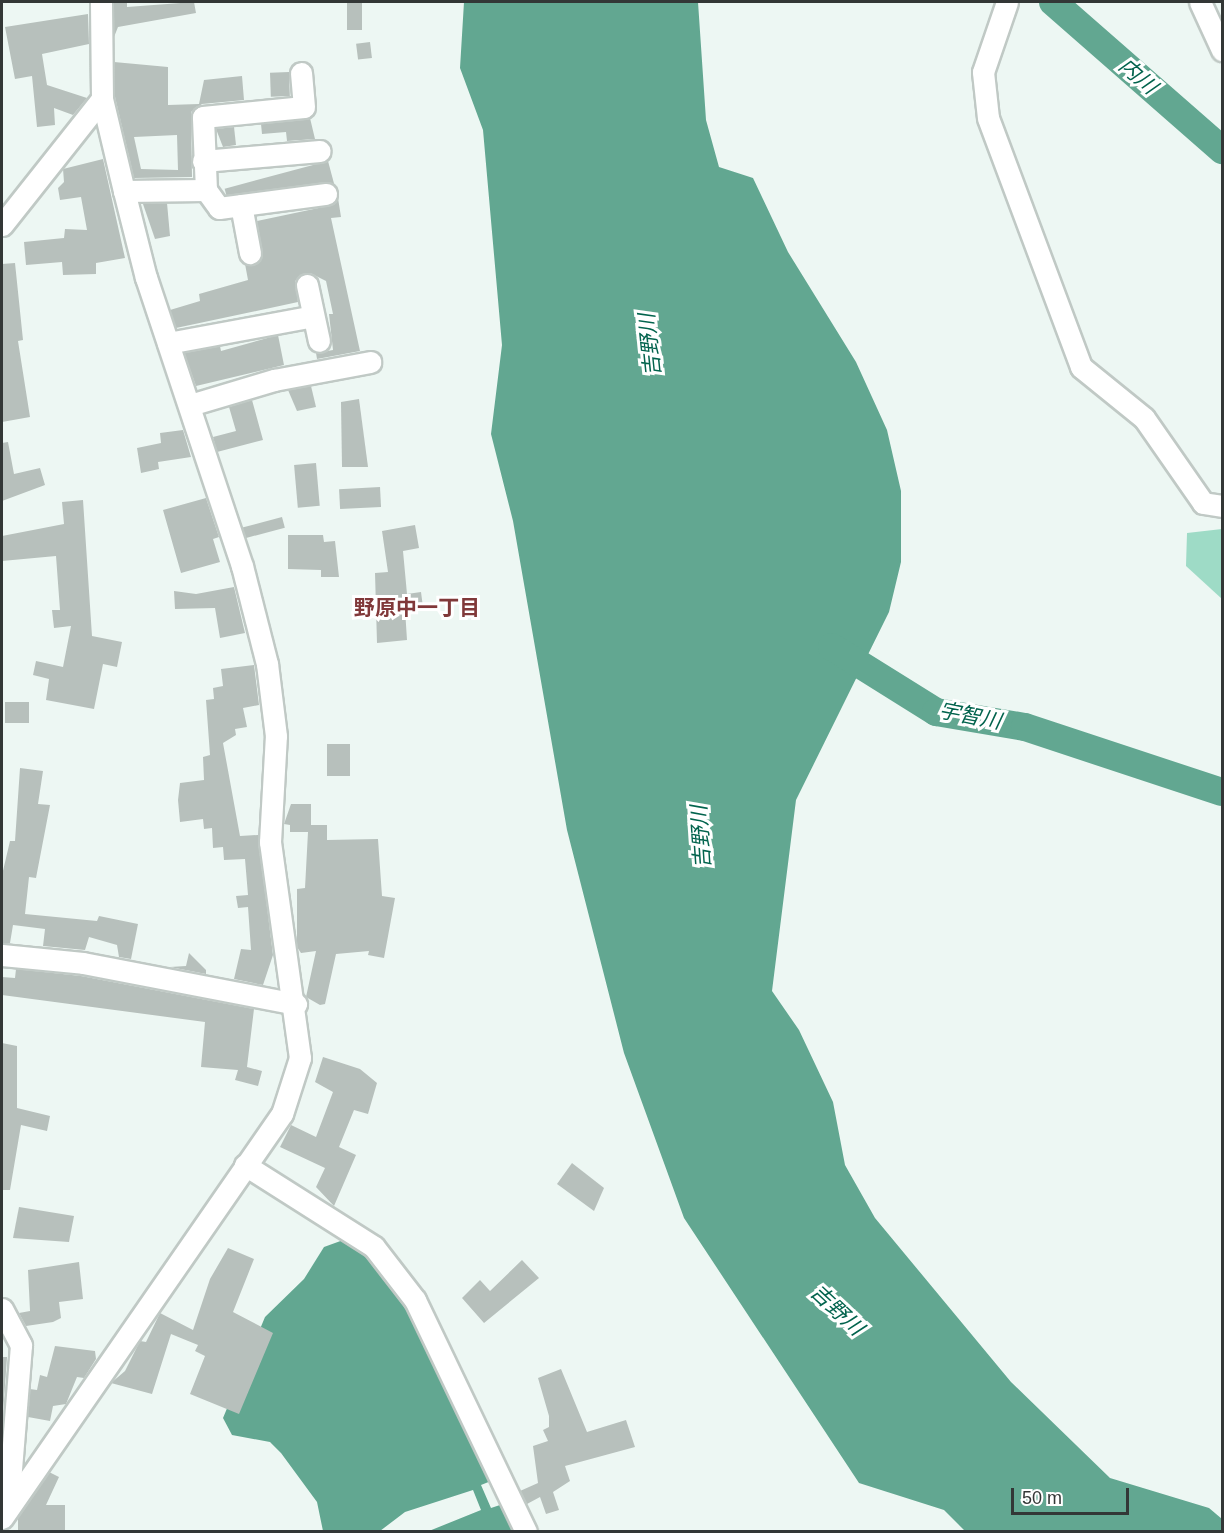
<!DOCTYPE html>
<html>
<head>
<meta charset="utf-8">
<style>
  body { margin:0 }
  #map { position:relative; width:1224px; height:1533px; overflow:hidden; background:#edf7f3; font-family:Arial,"Noto Sans JP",sans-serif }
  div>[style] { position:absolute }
  .green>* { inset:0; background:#9edbc6 }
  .water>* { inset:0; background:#62a791 }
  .river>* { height:28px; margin:-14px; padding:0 14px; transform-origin:14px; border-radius:14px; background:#62a791 }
  .building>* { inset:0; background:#b7c0bc; transform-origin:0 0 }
  .roads { filter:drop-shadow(2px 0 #c0c9c5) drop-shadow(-2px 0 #c0c9c5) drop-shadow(0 2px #c0c9c5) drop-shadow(0 -2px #c0c9c5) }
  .minor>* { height:21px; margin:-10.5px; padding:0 10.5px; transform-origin:10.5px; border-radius:10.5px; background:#fff }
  span { translate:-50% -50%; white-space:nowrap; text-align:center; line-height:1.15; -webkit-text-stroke:6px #fff; paint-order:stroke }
  .water-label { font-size:21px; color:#02634d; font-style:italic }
  .neighbourhood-label { font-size:21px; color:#803839; font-weight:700 }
  .frame { position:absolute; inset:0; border:3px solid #333736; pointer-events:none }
  .scale { position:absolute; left:1011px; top:1488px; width:118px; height:27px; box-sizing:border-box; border:3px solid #333736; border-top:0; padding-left:8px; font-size:18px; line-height:21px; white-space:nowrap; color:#333736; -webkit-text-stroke:4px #fff; paint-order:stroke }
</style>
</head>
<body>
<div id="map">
  <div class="green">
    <i style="clip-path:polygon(1222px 529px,1222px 599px,1186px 566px,1187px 533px)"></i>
  </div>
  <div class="water">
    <i style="clip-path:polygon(464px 2px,698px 2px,706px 120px,719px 167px,753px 178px,788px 252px,856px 362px,887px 430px,901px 491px,901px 562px,889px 612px,796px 800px,772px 991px,799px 1030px,833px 1102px,845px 1165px,875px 1218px,1011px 1382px,1110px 1478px,1209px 1508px,1222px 1519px,1222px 1531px,965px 1531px,944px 1510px,859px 1483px,684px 1218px,624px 1053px,567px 830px,513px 521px,491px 434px,502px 345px,483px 130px,460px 68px)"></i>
    <i style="clip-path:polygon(346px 1239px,360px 1245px,412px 1312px,491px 1481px,481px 1485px,491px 1508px,503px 1504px,516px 1531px,429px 1531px,481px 1510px,473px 1490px,405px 1512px,380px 1531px,323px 1531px,317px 1502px,281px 1453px,270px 1442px,232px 1435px,223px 1418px,265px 1317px,304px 1279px,324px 1247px)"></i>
  </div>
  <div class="river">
    <i style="left:1053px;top:2px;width:225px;rotate:41.2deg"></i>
    <i style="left:832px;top:647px;width:123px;rotate:32deg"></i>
    <i style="left:936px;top:712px;width:90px;rotate:9.6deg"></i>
    <i style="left:1025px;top:727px;width:207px;rotate:18.3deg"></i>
  </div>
  <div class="building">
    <i style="clip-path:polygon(114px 2px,127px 2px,127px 7px,194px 2px,196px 13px,118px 27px,114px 37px)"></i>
    <i style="left:347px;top:2px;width:15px;height:28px"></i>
    <i style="clip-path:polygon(88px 14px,89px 44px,42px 54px,47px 85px,87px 98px,73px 115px,54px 108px,55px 125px,37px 127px,32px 76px,15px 79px,5px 27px)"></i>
    <i style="left:370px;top:42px;width:16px;height:14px;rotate:83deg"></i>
    <i style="clip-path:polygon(evenodd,114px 62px,168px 67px,168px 105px,199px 104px,204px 80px,242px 76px,244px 100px,202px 104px,191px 112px,192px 177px,134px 178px,115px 97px,114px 62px,177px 135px,178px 170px,141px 169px,134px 137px,177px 135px)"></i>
    <i style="left:289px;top:72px;width:24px;height:19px;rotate:88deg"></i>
    <i style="clip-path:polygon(310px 118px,315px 139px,287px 141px,286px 132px,262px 134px,261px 124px)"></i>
    <i style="clip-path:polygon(234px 127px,236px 145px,223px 147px,216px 129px)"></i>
    <i style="clip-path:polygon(103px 159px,125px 258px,96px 263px,96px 274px,63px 275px,62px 262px,26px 265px,24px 242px,64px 238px,65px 229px,87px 230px,81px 197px,60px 200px,58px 188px,64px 182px,63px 169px)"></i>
    <i style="left:328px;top:161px;width:24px;height:107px;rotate:75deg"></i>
    <i style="clip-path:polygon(338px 198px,341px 217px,331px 218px,360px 351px,317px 359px,316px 353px,333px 350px,329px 314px,333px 314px,326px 281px,310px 273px,295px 281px,298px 302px,176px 328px,170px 310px,200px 301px,199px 294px,248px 280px,245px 264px,262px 257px,257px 221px,328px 206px)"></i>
    <i style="clip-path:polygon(167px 203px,170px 236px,155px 239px,143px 204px)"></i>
    <i style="clip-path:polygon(15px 263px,23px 340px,18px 341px,30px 417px,2px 422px,2px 264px)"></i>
    <i style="clip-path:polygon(278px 335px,284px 365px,196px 386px,184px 353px,220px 346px,221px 351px)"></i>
    <i style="clip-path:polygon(311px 386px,316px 407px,297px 411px,288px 390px)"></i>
    <i style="clip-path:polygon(359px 399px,368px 467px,342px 467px,341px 402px)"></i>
    <i style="clip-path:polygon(252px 400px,263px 440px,217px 452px,213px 437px,236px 431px,229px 407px)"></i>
    <i style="clip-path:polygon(183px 430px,191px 457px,158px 462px,159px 469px,141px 473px,137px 448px,161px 443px,160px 433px)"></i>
    <i style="clip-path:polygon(8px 442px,14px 474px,40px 468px,45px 485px,2px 501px,2px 443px)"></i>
    <i style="left:316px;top:463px;width:43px;height:22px;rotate:85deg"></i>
    <i style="left:380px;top:487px;width:20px;height:41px;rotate:87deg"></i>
    <i style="clip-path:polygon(206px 498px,219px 537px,213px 539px,220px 562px,181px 573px,163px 510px)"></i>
    <i style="clip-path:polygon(83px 500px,92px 636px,122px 642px,117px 667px,103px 664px,94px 709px,46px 700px,49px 679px,33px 675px,36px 661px,63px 667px,71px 626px,54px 628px,52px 610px,60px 610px,56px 556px,2px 561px,2px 536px,64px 524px,62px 502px)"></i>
    <i style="left:282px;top:517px;width:11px;height:41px;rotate:75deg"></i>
    <i style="clip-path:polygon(415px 525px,419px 548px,403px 551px,407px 594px,421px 592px,423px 607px,405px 609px,407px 640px,377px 643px,375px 573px,388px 572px,382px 531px)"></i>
    <i style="clip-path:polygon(288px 535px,323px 535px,324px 542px,335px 541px,339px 577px,321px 577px,321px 570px,288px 569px)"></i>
    <i style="clip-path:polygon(234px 587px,245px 633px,220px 638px,215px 608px,175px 609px,174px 591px,196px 594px)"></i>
    <i style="clip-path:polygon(254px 665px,259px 705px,243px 708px,247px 727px,235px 729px,236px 735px,223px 743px,240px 836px,258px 835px,273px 955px,263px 985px,234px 979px,241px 949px,251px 950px,248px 907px,238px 908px,236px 896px,248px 895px,245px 859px,224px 860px,223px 847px,213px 848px,212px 828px,204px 829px,203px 819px,180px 822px,178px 800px,180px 783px,204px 780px,203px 757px,210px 755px,206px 700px,214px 699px,213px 688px,223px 686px,221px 669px)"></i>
    <i style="left:5px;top:702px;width:24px;height:21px"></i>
    <i style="left:327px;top:744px;width:23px;height:32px"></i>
    <i style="clip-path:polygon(20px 768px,43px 771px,38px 804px,50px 805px,36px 878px,29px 877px,25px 914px,97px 921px,99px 916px,138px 924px,131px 959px,119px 957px,117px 945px,89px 937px,85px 950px,43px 946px,45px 929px,13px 925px,10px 943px,2px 943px,2px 875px,10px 841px,15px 841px)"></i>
    <i style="clip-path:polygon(291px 804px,311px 804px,311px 825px,327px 825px,327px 840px,378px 839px,382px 896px,395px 898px,384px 958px,368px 955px,369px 951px,336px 954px,325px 1004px,320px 1005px,306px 997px,316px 951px,301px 953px,297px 947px,297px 889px,305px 888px,308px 832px,290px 832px,290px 825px,284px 824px)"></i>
    <i style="clip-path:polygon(189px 953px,206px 970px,206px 974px,170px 967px,186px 966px)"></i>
    <i style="clip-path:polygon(16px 969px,81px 976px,254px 1009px,247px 1067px,262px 1071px,258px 1086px,235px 1080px,238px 1070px,201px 1067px,205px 1022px,2px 995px,2px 977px,15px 978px)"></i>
    <i style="clip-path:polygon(2px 1043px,17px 1046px,17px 1108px,50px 1116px,47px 1131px,21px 1125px,10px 1190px,2px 1190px)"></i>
    <i style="clip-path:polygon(323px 1057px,360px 1069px,377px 1083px,368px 1114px,354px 1110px,339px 1147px,356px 1155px,334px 1206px,316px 1187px,325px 1168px,280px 1147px,291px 1125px,316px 1137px,333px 1092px,315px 1082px)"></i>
    <i style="clip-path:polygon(572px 1163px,604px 1188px,594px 1211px,557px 1184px)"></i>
    <i style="clip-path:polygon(19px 1207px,74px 1216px,69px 1242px,13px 1238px)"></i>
    <i style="clip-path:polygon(228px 1248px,254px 1259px,233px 1312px,273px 1333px,239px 1414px,190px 1394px,205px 1356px,195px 1351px,198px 1345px,171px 1334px,152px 1394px,111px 1383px,125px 1371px,140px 1341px,146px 1342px,160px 1313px,193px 1330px,210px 1279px)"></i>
    <i style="clip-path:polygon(522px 1260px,539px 1278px,484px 1323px,462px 1298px,480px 1280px,490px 1291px)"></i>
    <i style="clip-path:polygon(79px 1262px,83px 1299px,59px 1302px,61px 1318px,53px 1322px,26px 1326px,19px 1313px,30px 1311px,28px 1270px)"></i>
    <i style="clip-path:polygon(55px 1346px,95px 1351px,96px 1359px,84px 1378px,77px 1377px,66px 1404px,53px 1406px,50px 1421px,28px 1417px,30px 1389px,37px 1390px,40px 1375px,47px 1377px)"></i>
    <i style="clip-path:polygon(2px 1357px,7px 1357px,3px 1414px,2px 1414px)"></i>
    <i style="clip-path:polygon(561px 1369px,587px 1432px,626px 1420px,635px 1447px,565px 1466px,570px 1481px,553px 1492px,559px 1510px,546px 1514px,540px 1497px,527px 1504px,520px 1491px,538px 1483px,533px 1446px,548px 1441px,543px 1430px,549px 1427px,549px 1416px,538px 1378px)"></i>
    <i style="clip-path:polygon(49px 1472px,59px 1477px,46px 1505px,65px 1505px,65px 1532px,18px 1532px,18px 1518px)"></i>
  </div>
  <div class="roads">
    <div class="minor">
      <i style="left:1007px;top:2px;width:74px;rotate:108.9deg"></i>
      <i style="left:983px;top:72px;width:46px;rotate:83.8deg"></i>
      <i style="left:988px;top:118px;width:266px;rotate:69.5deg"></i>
      <i style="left:1081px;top:367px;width:81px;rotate:39deg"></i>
      <i style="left:1144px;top:418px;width:103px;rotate:55.2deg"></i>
      <i style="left:1203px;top:503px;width:19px;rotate:9deg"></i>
      <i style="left:1200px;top:2px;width:53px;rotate:65.4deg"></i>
      <i style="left:203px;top:161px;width:117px;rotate:-4.9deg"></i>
      <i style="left:206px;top:190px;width:73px;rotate:-92.4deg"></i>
      <i style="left:203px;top:117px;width:101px;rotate:-5.7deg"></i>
      <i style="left:304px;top:107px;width:34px;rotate:-95deg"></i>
      <i style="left:124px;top:191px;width:82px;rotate:-0.7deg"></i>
      <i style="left:206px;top:190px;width:22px;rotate:54deg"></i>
      <i style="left:219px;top:208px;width:108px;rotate:-7.5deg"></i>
      <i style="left:241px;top:205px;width:49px;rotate:79.4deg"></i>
      <i style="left:2px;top:225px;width:161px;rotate:-51.6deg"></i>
      <i style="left:307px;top:285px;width:57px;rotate:77.9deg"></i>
      <i style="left:168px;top:343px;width:147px;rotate:-10.5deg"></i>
      <i style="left:190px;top:405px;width:88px;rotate:-16.6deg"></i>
      <i style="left:274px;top:380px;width:98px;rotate:-10.6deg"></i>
      <i style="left:2px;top:955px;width:81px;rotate:5.6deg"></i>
      <i style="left:83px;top:963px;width:217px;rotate:10.9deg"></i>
      <i style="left:245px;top:1165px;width:153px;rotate:32.4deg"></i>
      <i style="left:374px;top:1247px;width:67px;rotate:52.3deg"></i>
      <i style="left:415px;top:1300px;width:257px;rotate:64.4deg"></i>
      <i style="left:2px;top:1309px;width:41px;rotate:62.2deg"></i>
      <i style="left:21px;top:1345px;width:163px;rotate:94.6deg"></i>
      <i style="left:2px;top:1518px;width:492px;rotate:-55.3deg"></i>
      <i style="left:282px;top:1114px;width:59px;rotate:-72.2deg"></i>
      <i style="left:300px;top:1058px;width:218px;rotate:-97.9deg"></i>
      <i style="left:270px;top:842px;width:106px;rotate:-86.8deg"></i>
      <i style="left:276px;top:736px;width:73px;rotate:-97.1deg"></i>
      <i style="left:267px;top:664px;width:101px;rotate:-104.3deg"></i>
      <i style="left:242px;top:566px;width:304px;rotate:-108.4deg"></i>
      <i style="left:146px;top:278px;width:90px;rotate:-104.2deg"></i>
      <i style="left:124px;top:191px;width:95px;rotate:-103.4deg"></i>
      <i style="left:102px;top:99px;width:97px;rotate:-90.6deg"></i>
    </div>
  </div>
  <div class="water-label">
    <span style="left:1138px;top:76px;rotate:41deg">内川</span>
    <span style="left:650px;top:345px;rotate:-96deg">吉野川</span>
    <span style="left:970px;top:716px;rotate:11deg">宇智川</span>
    <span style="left:701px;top:837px;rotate:-94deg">吉野川</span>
    <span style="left:837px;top:1310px;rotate:43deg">吉野川</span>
  </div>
  <div class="neighbourhood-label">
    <span style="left:417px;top:608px">野原中一丁目</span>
  </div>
  <div class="frame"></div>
  <div class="scale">50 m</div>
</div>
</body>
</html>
